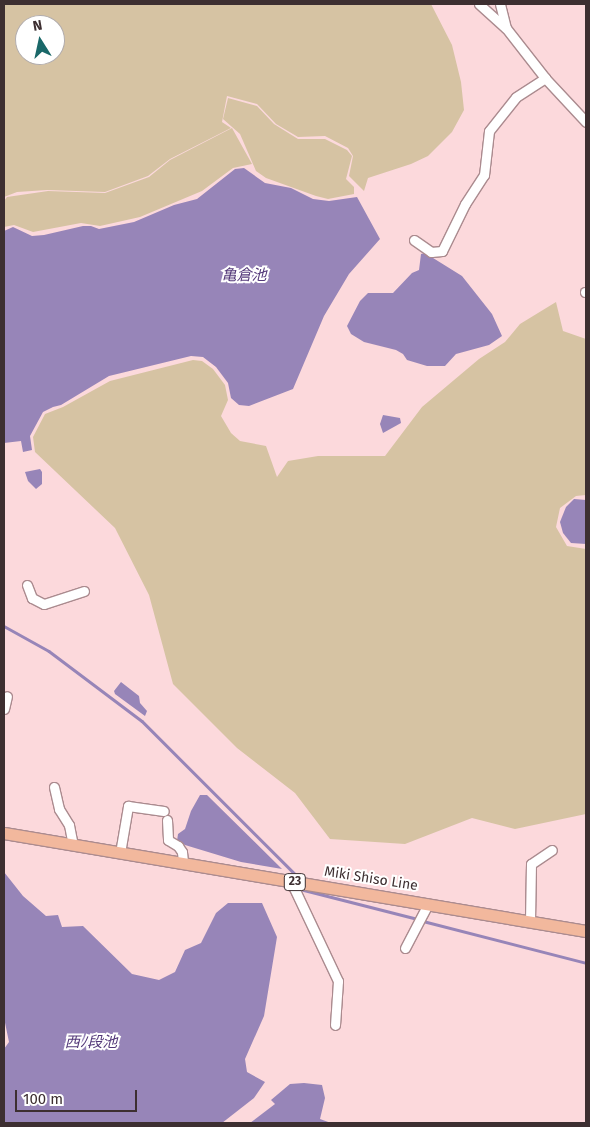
<!DOCTYPE html>
<html>
<head>
<meta charset="utf-8">
<style>
  body { margin:0 }
  #map { position:relative; width:590px; height:1127px; overflow:hidden; background:#fcd9dc; font-family:"Fira Sans","Noto Sans JP",sans-serif }
  div>[style] { position:absolute }
  .green>* { inset:0; background:#d6c3a3 }
  .water>* { inset:0; background:#9785b8 }
  .stream>* { height:2.5px; margin:-1.25px; padding:0 1.25px; transform-origin:1.25px; border-radius:1.25px; background:#9785b8 }
  .roads { filter:drop-shadow(1px 0 #ab8b8f) drop-shadow(-1px 0 #ab8b8f) drop-shadow(0 1px #ab8b8f) drop-shadow(0 -1px #ab8b8f) }
  .minor>* { height:9px; margin:-4.5px; padding:0 4.5px; transform-origin:4.5px; border-radius:4.5px; background:#fff }
  .major>* { height:11px; margin:-5.5px; padding:0 5.5px; transform-origin:5.5px; border-radius:5.5px; background:#f2b89d }
  span { translate:-50% -50%; white-space:nowrap; text-align:center; line-height:1.15; -webkit-text-stroke:4px #fff; paint-order:stroke }
  .shield-label span { padding:1px 4px; background:#fff; border:1px solid; border-radius:4px; -webkit-text-stroke-width:0 }
  .shield-label { font-size:12px; color:#3d2f31; font-weight:700 }
  .street-label { font-size:14px; color:#3d2f31 }
  .water-label { font-size:15px; color:#533879; font-style:italic }
  .frame { position:absolute; inset:0; border:5px solid #3d2f31; pointer-events:none }
  .north { position:absolute; left:15px; top:15px; width:50px; height:50px; box-sizing:border-box; background:#fff; border:1px solid #b1acad; border-radius:50%; rotate:350deg; font-size:14px; font-weight:700; line-height:20px; text-align:center; color:#3d2f31 }
  .north::after { content:''; display:block; margin:auto; width:18px; height:22px; background:#1a6869; clip-path:polygon(50% 0,100% 100%,50% 72%,0 100%) }
  .scale { position:absolute; left:15px; top:1090px; width:122px; height:22px; box-sizing:border-box; border:2px solid #3d2f31; border-top:0; padding-left:6px; font-size:15px; line-height:18px; white-space:nowrap; color:#3d2f31; -webkit-text-stroke:4px #fff; paint-order:stroke }
</style>
</head>
<body>
<div id="map">
  <div class="green">
    <i style="clip-path:polygon(evenodd,4px 4px,431px 4px,452px 45px,461px 82px,464px 110px,452px 132px,428px 156px,411px 164px,368px 178px,364px 191px,349px 176px,353px 156px,348px 148px,325px 136px,298px 137px,276px 124px,257px 104px,227px 96px,222px 122px,231px 128px,170px 159px,148px 176px,105px 192px,47px 190px,17px 192px,4px 197px,4px 4px,25px 25px,55px 25px,55px 55px,25px 55px,25px 25px)"></i>
    <i style="clip-path:polygon(228px 98px,257px 106px,274px 124px,298px 139px,325px 139px,347px 150px,352px 156px,346px 179px,354px 187px,354px 194px,328px 199px,316px 196px,266px 178px,256px 171px,240px 134px,223px 119px)"></i>
    <i style="clip-path:polygon(232px 128px,252px 164px,233px 168px,202px 191px,140px 217px,100px 226px,81px 223px,33px 232px,14px 225px,4px 227px,4px 201px,7px 197px,48px 191px,105px 193px,149px 177px,170px 160px)"></i>
    <i style="clip-path:polygon(556px 302px,563px 331px,586px 339px,586px 495px,576px 496px,560px 508px,556px 527px,567px 546px,586px 549px,586px 814px,515px 829px,472px 818px,405px 844px,330px 839px,295px 793px,237px 748px,173px 684px,149px 595px,115px 528px,35px 452px,33px 437px,45px 414px,63px 407px,110px 381px,193px 360px,202px 361px,213px 369px,225px 385px,228px 400px,221px 416px,231px 433px,240px 441px,266px 446px,277px 477px,288px 461px,318px 456px,385px 456px,422px 407px,479px 359px,505px 342px,520px 324px)"></i>
  </div>
  <div class="water">
    <i style="clip-path:polygon(244px 168px,265px 183px,291px 188px,313px 199px,329px 201px,357px 197px,380px 239px,349px 274px,324px 316px,293px 389px,249px 406px,239px 405px,231px 398px,228px 383px,216px 367px,203px 357px,191px 356px,109px 376px,61px 405px,53px 407px,43px 412px,30px 436px,32px 450px,23px 452px,21px 441px,4px 443px,4px 231px,13px 227px,32px 236px,44px 235px,83px 226px,91px 226px,99px 229px,134px 222px,174px 205px,197px 199px,235px 169px)"></i>
    <i style="clip-path:polygon(425px 253px,462px 276px,492px 314px,502px 336px,489px 345px,456px 354px,445px 366px,427px 366px,407px 360px,403px 354px,396px 350px,364px 342px,351px 334px,347px 326px,360px 301px,368px 293px,393px 293px,412px 273px,419px 270px,421px 254px)"></i>
    <i style="clip-path:polygon(383px 415px,400px 418px,401px 423px,383px 433px,380px 424px)"></i>
    <i style="clip-path:polygon(40px 469px,42px 472px,42px 484px,36px 489px,28px 481px,25px 472px)"></i>
    <i style="clip-path:polygon(574px 499px,586px 500px,586px 544px,571px 543px,563px 533px,560px 522px,566px 507px)"></i>
    <i style="clip-path:polygon(121px 682px,139px 696px,140px 703px,147px 711px,145px 716px,115px 694px,114px 691px)"></i>
    <i style="clip-path:polygon(200px 795px,207px 795px,282px 869px,241px 862px,185px 845px,177px 841px,178px 834px,185px 829px,191px 811px)"></i>
    <i style="clip-path:polygon(4px 872px,23px 896px,46px 916px,58px 915px,62px 927px,83px 926px,132px 974px,159px 980px,175px 972px,185px 950px,201px 943px,216px 913px,228px 903px,262px 903px,277px 937px,264px 1016px,245px 1059px,247px 1072px,265px 1082px,254px 1098px,222px 1123px,4px 1123px,4px 1049px,9px 1042px,4px 1018px)"></i>
    <i style="clip-path:polygon(304px 1083px,322px 1085px,325px 1098px,320px 1119px,331px 1123px,250px 1123px,275px 1104px,271px 1100px,290px 1084px)"></i>
  </div>
  <div class="stream">
    <i style="left:4px;top:626px;width:51px;rotate:29.1deg"></i>
    <i style="left:49px;top:651px;width:116px;rotate:37deg"></i>
    <i style="left:142px;top:721px;width:218px;rotate:45deg"></i>
    <i style="left:300px;top:889px;width:122px;rotate:14.3deg"></i>
    <i style="left:423px;top:921px;width:168px;rotate:14.4deg"></i>
  </div>
  <div class="roads">
    <div class="minor">
      <i style="left:479px;top:4px;width:36px;rotate:42deg"></i>
      <i style="left:500px;top:4px;width:25px;rotate:76deg"></i>
      <i style="left:506px;top:28px;width:63px;rotate:52deg"></i>
      <i style="left:545px;top:78px;width:60px;rotate:47deg"></i>
      <i style="left:414px;top:240px;width:21px;rotate:35deg"></i>
      <i style="left:431px;top:252px;width:11px;rotate:-5deg"></i>
      <i style="left:442px;top:251px;width:52px;rotate:-63.9deg"></i>
      <i style="left:465px;top:204px;width:35px;rotate:-57deg"></i>
      <i style="left:484px;top:175px;width:44px;rotate:-83.5deg"></i>
      <i style="left:489px;top:131px;width:43px;rotate:-51.5deg"></i>
      <i style="left:516px;top:97px;width:35px;rotate:-33deg"></i>
      <i style="left:585px;top:292px;width:1px"></i>
      <i style="left:27px;top:585px;width:14px;rotate:69deg"></i>
      <i style="left:32px;top:598px;width:13px;rotate:27deg"></i>
      <i style="left:44px;top:604px;width:42px;rotate:-18deg"></i>
      <i style="left:4px;top:709px;width:13px;rotate:-77deg"></i>
      <i style="left:54px;top:787px;width:23px;rotate:77deg"></i>
      <i style="left:59px;top:809px;width:19px;rotate:58deg"></i>
      <i style="left:69px;top:825px;width:20px;rotate:79deg"></i>
      <i style="left:167px;top:820px;width:20px;rotate:87deg"></i>
      <i style="left:168px;top:840px;width:12px;rotate:31deg"></i>
      <i style="left:178px;top:846px;width:7px;rotate:56deg"></i>
      <i style="left:182px;top:852px;width:10px;rotate:84deg"></i>
      <i style="left:120px;top:853px;width:48px;rotate:-80.3deg"></i>
      <i style="left:128px;top:806px;width:36px;rotate:8deg"></i>
      <i style="left:294px;top:881px;width:7px;rotate:90deg"></i>
      <i style="left:294px;top:888px;width:103px;rotate:64.7deg"></i>
      <i style="left:338px;top:981px;width:44px;rotate:93.9deg"></i>
      <i style="left:530px;top:921px;width:57px;rotate:-89deg"></i>
      <i style="left:531px;top:864px;width:25px;rotate:-34deg"></i>
      <i style="left:405px;top:948px;width:50px;rotate:-62.4deg"></i>
    </div>
    <div class="major">
      <i style="left:4px;top:833px;width:590px;rotate:9.56deg"></i>
    </div>
  </div>
  <div class="shield-label">
    <span style="left:295px;top:882px">23</span>
  </div>
  <div class="street-label">
    <span style="left:371px;top:879px;rotate:9deg">Miki Shiso Line</span>
  </div>
  <div class="water-label">
    <span style="left:244px;top:276px">亀倉池</span>
    <span style="left:91px;top:1043px">西ﾉ段池</span>
  </div>
  <div class="frame"></div>
  <div class="north">N</div>
  <div class="scale">100 m</div>
</div>
</body>
</html>
